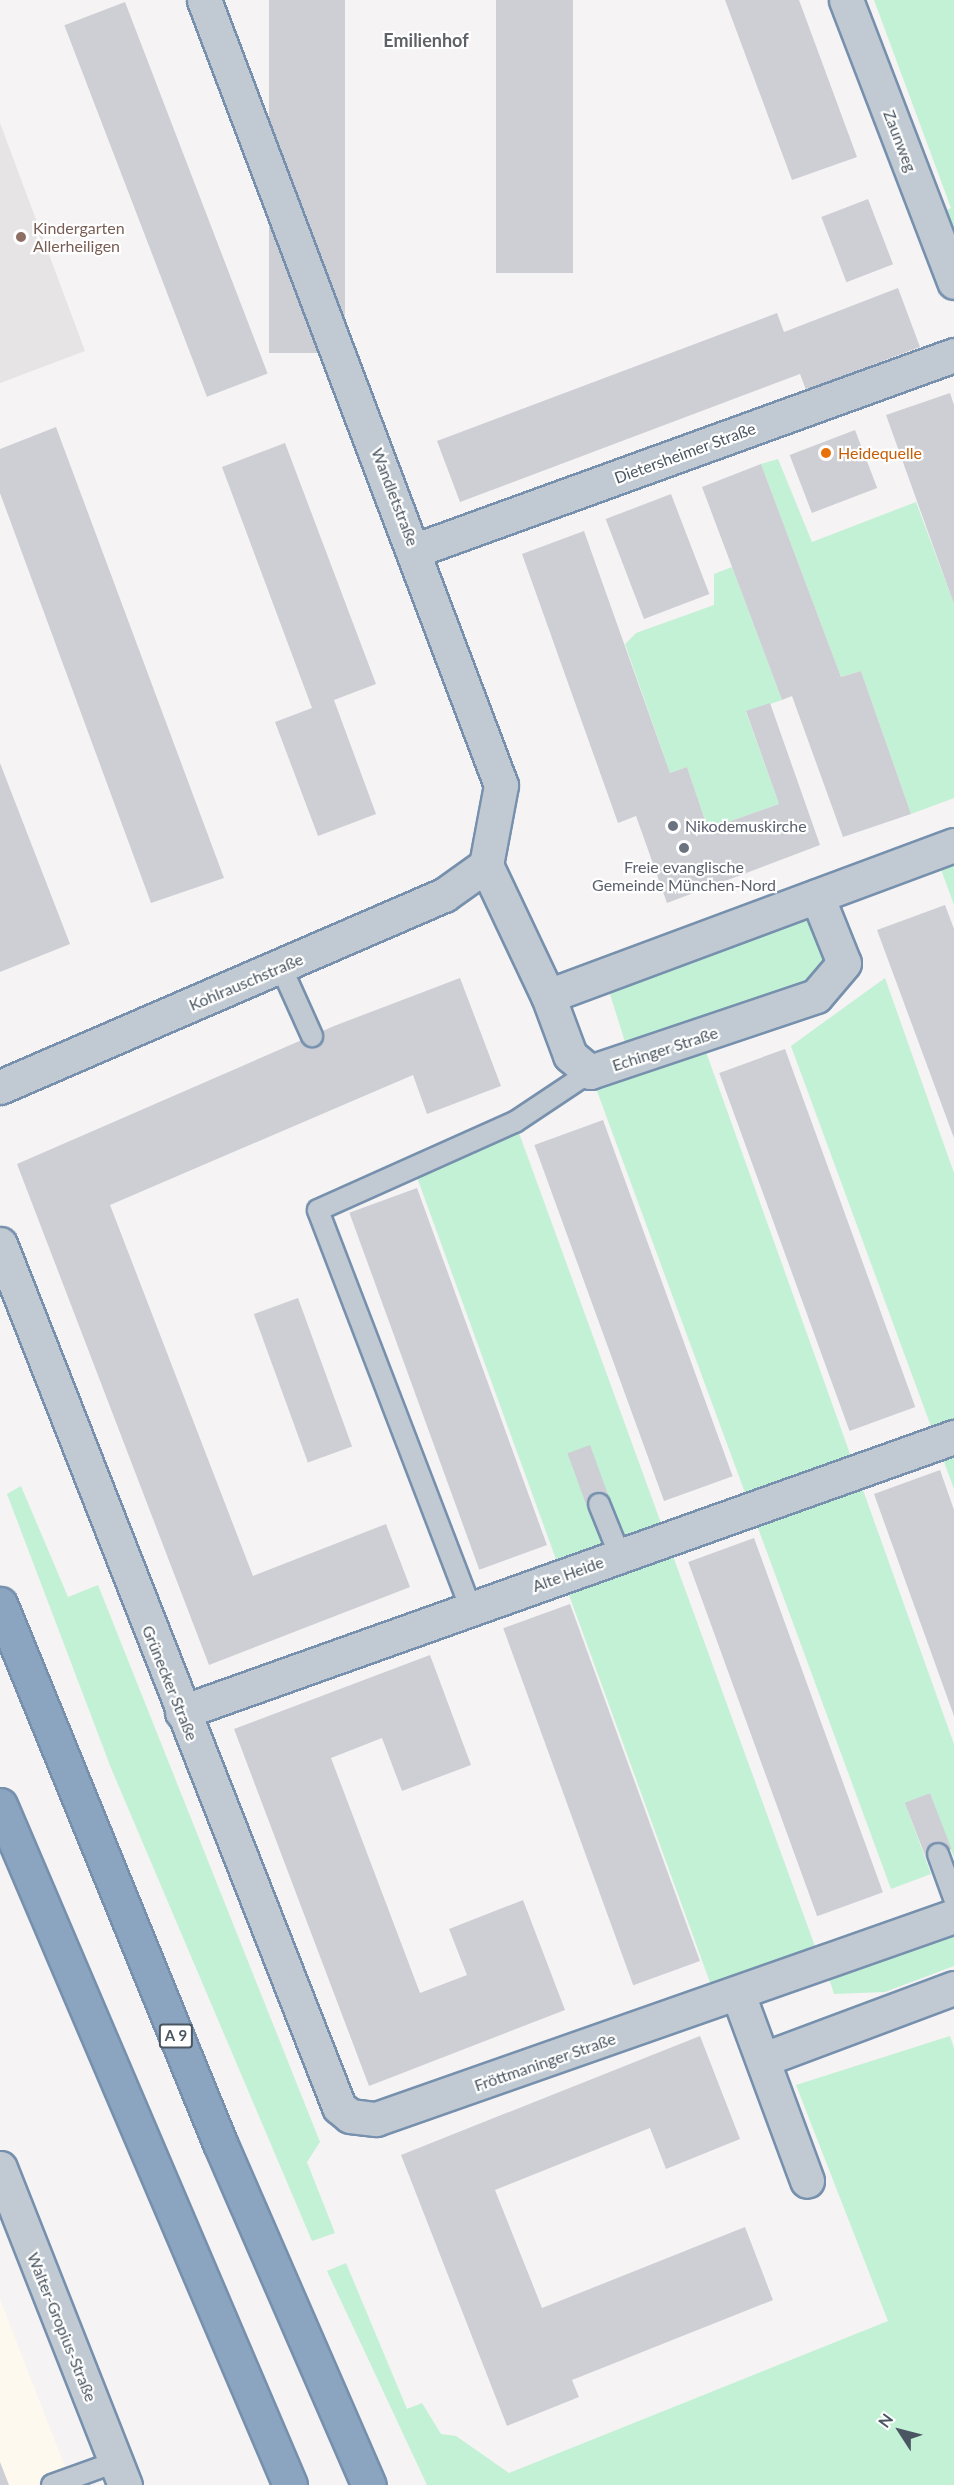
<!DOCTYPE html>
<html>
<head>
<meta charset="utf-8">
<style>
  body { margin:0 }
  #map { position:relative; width:954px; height:2485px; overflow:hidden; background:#f5f3f3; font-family:Lato,sans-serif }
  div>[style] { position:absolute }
  .commercial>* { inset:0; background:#fdf9ef }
  .education>* { inset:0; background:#e6e4e5 }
  .green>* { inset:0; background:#c3f1d5; transform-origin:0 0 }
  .building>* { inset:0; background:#cdcfd5; transform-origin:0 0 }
  .roads { filter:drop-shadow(2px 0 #7690ad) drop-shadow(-2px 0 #7690ad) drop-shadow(0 2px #7690ad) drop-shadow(0 -2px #7690ad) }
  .service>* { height:20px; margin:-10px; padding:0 10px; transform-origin:10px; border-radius:10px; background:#c1cad2 }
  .minor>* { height:33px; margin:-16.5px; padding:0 16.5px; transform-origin:16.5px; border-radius:16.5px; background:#c1cad2 }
  .motorway>* { height:33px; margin:-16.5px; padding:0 16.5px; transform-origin:16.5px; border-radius:16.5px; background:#8ba5c1 }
  .dots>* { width:16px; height:16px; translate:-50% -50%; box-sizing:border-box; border:3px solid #fff; border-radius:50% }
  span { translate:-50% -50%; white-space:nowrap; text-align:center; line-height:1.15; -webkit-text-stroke:4.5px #fff; paint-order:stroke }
  .shield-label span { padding:2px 4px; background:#fff; border:2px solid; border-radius:4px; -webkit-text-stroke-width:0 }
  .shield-label { font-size:15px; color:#4a5661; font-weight:700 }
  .street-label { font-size:16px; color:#4a5661 }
  .education-label { font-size:16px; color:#785e54 }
  .left { translate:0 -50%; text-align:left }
  .food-label { font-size:16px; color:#c56008 }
  .worship-label { font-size:16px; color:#5b616d }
  .neighbourhood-label { font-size:18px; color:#5f6368; font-weight:700 }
  .north { position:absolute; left:870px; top:2401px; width:60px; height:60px; -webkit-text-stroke:4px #fff; paint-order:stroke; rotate:306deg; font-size:16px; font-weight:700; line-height:24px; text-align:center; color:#4a5661 }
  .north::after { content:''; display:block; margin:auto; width:21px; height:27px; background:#4a5661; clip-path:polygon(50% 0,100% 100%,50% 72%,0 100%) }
</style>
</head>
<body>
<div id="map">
  <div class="commercial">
    <i style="clip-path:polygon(0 2299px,72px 2485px,0 2485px)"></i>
  </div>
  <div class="education">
    <i style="clip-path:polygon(0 123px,85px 351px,0 383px)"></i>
  </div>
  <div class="green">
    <i style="clip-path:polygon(874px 0,954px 0,954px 282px,929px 218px,951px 208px)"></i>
    <i style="clip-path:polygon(778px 459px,812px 542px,916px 502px,954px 604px,954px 798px,911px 814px,861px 671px,841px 677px,761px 464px)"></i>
    <i style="clip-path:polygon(732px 567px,782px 700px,746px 712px,779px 804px,708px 829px,687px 767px,670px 773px,625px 644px,636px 633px,714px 605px,714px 574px)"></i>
    <i style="clip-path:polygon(954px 845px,954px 905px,935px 853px)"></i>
    <i style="clip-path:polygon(817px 896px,844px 963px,701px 1038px,954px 1744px,954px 1858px,930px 1793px,905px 1803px,931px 1874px,891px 1889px,590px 1072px,631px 1061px,604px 975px)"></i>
    <i style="clip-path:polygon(885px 978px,954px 1173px,954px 1489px,791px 1046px)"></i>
    <i style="left:515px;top:1122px;width:896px;height:111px;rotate:70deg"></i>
    <i style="clip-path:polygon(21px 1486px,68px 1597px,98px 1585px,320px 2142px,307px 2162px,335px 2233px,312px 2241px,111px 1768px,7px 1494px)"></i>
    <i style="clip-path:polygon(954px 1929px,954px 1966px,885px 1992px,834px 1994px,829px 1978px,844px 1968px)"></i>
    <i style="clip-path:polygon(950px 2036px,954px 2048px,954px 2485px,427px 2485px,327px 2271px,346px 2263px,407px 2409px,422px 2403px,441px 2434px,456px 2436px,509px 2473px,888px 2321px,796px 2085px)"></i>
  </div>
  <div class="building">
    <i style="left:269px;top:0;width:76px;height:353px"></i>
    <i style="left:496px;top:0;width:77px;height:273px"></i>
    <i style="clip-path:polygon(725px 0,799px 0,857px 157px,792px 180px)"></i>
    <i style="left:125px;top:2px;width:398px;height:65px;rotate:69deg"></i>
    <i style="left:868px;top:199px;width:70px;height:50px;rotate:69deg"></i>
    <i style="clip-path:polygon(898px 288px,920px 347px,806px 390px,800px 374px,460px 502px,437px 441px,777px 313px,784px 332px)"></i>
    <i style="clip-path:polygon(950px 393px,954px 405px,954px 604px,886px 415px)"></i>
    <i style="clip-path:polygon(56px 427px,224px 878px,151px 903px,0 493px,0 449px)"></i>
    <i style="left:855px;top:430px;width:62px;height:70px;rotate:69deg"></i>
    <i style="clip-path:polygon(285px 443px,376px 684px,334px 700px,376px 814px,318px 836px,275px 722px,312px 708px,222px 467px)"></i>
    <i style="clip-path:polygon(761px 464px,841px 677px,861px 671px,911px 814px,843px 837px,792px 696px,782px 700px,702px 487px)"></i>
    <i style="left:671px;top:494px;width:107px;height:70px;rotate:69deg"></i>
    <i style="clip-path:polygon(584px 531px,670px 773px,687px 767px,708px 829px,779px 804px,746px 711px,770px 703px,820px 845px,667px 903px,636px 816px,618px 823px,522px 554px)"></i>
    <i style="clip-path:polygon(0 763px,70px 944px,0 972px)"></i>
    <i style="clip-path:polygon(945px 905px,954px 929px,954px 1138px,877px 930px)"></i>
    <i style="clip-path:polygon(460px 978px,501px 1086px,427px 1114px,413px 1075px,110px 1205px,253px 1576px,386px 1524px,410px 1587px,209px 1665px,17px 1164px,334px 1026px)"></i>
    <i style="left:785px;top:1049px;width:381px;height:70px;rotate:70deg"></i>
    <i style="left:603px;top:1120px;width:379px;height:73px;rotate:70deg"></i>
    <i style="left:417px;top:1188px;width:380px;height:72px;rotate:70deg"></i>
    <i style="left:298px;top:1298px;width:158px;height:47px;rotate:70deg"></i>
    <i style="left:590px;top:1445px;width:58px;height:24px;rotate:70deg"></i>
    <i style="clip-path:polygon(940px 1470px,954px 1510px,954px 1716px,874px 1494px)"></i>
    <i style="left:754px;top:1538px;width:377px;height:70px;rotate:70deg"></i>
    <i style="left:570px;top:1604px;width:380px;height:71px;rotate:70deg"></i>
    <i style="clip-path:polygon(430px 1655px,471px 1765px,402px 1791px,382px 1738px,331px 1758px,420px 1993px,467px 1975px,449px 1929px,523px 1900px,565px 2010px,369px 2086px,234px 1729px)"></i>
    <i style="left:930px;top:1793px;width:60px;height:27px;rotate:69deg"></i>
    <i style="clip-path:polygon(700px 2036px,740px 2139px,666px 2169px,650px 2128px,495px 2190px,542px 2308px,745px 2227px,773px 2300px,572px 2380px,579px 2397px,507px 2426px,401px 2155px)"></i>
    <i style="clip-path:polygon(0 2462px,9px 2485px,0 2485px)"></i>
  </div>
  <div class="roads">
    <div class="service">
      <i style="left:281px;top:967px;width:76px;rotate:65.8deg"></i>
      <i style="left:599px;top:1504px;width:56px;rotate:68deg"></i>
      <i style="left:471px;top:1609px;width:427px;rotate:-111deg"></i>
      <i style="left:318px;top:1210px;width:216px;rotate:-24.1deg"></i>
      <i style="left:515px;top:1122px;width:90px;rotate:-33.7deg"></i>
      <i style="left:938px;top:1854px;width:47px;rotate:70deg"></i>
      <i style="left:52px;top:2485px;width:68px;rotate:-19.8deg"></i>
    </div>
    <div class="minor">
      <i style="left:204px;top:0;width:839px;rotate:69.28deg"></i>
      <i style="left:501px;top:785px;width:81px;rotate:100.6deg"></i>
      <i style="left:486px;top:865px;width:145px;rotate:64.7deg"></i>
      <i style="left:846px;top:0;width:302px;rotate:69deg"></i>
      <i style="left:416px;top:550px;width:572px;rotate:-19.92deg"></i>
      <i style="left:817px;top:896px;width:72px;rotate:68.1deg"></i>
      <i style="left:844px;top:963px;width:43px;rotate:130.3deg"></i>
      <i style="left:816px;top:996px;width:238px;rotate:161.4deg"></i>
      <i style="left:590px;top:1072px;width:26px;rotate:-140deg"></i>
      <i style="left:570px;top:1055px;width:63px;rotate:-110.4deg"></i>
      <i style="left:548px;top:996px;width:433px;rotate:-20.4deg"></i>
      <i style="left:0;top:1087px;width:484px;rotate:-23.4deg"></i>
      <i style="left:444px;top:895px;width:52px;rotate:-35.5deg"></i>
      <i style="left:0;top:1244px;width:927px;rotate:68.55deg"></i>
      <i style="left:339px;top:2107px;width:14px;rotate:39deg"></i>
      <i style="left:350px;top:2116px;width:26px;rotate:7deg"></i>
      <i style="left:376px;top:2119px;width:613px;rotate:-19.35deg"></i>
      <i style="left:182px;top:1712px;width:820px;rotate:-19.61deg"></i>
      <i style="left:738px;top:1994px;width:199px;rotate:69.7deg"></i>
      <i style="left:764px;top:2059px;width:203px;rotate:-20.5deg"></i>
      <i style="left:0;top:2168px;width:341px;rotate:68.5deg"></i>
    </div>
    <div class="motorway">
      <i style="left:0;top:1604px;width:582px;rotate:67.8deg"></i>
      <i style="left:220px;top:2143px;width:373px;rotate:66.5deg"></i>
      <i style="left:0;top:1805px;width:739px;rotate:66.9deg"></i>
    </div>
  </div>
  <div class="dots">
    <i style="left:21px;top:237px;background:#8d6e63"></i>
    <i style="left:826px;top:453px;background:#e8710a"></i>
    <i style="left:673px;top:826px;background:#6b7280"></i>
    <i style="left:684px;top:848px;background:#6b7280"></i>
  </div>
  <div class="shield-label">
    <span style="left:176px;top:2036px">A 9</span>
  </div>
  <div class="street-label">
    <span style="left:900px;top:141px;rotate:69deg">Zaunweg</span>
    <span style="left:685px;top:453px;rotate:-20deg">Dietersheimer Straße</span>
    <span style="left:395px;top:497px;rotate:69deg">Wandletstraße</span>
    <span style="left:246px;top:982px;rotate:-23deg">Kohlrauschstraße</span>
    <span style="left:665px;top:1049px;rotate:-18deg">Echinger Straße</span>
    <span style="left:568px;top:1574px;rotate:-20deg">Alte Heide</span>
    <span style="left:170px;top:1683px;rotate:68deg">Grünecker Straße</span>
    <span style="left:545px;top:2062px;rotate:-19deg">Fröttmaninger Straße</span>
    <span style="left:62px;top:2327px;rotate:68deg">Walter-Gropius-Straße</span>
  </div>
  <div class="education-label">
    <span class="left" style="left:33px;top:237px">Kindergarten<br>Allerheiligen</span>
  </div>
  <div class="food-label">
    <span class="left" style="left:838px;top:453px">Heidequelle</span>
  </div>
  <div class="worship-label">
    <span class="left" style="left:685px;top:826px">Nikodemuskirche</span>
    <span style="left:684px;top:876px">Freie evanglische<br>Gemeinde München-Nord</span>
  </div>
  <div class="neighbourhood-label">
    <span style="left:426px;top:40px">Emilienhof</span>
  </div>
  <div class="north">N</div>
</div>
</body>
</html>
